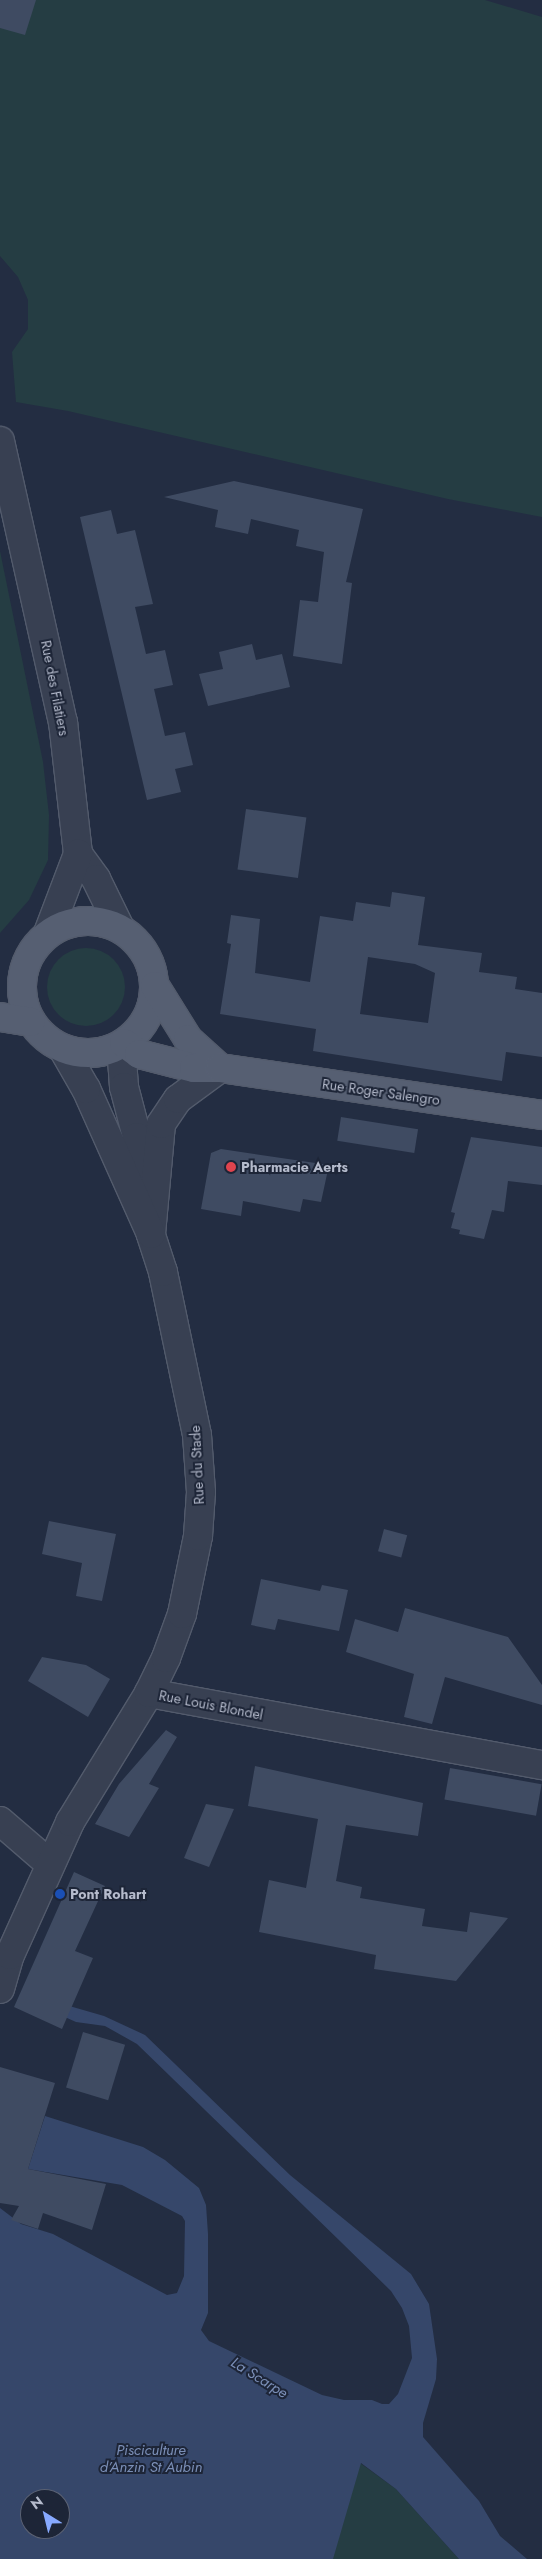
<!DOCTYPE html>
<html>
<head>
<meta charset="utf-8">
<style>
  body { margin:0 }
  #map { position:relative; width:542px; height:2559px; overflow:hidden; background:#232d42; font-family:Jost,sans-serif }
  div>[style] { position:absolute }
  .green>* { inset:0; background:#253d43 }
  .round { border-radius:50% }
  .water>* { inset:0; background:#36476a }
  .building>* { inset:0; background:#3f4b62; transform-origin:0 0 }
  .roads { filter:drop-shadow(1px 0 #535b6c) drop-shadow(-1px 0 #535b6c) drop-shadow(0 1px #535b6c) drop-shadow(0 -1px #535b6c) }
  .minor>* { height:28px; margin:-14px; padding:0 14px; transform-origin:14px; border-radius:14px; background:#384052 }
  .major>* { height:28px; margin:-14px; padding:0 14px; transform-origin:14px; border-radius:14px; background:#565f72 }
  .major>.ring { margin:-14px; padding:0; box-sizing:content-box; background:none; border:28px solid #565f72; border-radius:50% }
  .dots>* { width:14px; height:14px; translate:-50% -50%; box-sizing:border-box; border:2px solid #1d2537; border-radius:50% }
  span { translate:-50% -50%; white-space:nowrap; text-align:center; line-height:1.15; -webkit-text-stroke:4px #1d2537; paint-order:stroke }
  .street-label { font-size:14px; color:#b5bbcc }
  .poi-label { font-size:14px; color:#b5bbcc; font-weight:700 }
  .left { translate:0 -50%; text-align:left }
  .water-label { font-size:15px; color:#7a8eb6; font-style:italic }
  .north { position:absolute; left:20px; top:2489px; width:50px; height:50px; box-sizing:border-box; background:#1d2537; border:1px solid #5a6173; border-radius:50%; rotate:324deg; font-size:14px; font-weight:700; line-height:20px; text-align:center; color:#b5bbcc }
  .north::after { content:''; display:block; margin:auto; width:18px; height:22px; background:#87a9ff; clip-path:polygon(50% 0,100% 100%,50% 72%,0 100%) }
</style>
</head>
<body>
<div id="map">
  <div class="green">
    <i style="clip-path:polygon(0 0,485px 0,542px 17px,542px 517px,448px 499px,68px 411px,16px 402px,12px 352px,28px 329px,28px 300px,18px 277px,0 256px)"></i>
    <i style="clip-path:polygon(0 551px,43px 762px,49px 815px,48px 860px,29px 900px,0 933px)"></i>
    <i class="round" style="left:47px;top:948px;width:78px;height:78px"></i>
    <i style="clip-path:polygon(360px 2463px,396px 2489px,459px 2559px,331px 2559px)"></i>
  </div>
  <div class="water">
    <i style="clip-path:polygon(evenodd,52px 2001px,104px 2016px,145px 2035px,290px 2175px,411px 2274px,429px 2304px,437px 2359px,436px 2379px,423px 2423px,423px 2437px,479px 2501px,500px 2536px,527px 2559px,459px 2559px,396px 2489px,361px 2463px,333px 2559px,0 2559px,0 2208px,21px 2224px,53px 2234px,167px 2295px,177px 2293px,184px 2276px,185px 2221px,182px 2216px,122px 2185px,28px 2169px,45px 2116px,143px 2147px,165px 2160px,199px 2188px,206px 2205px,208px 2234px,208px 2313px,201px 2330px,209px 2341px,322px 2395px,344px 2400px,372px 2400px,382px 2404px,389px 2404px,398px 2394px,412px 2358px,409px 2326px,402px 2308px,391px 2291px,342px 2243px,137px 2044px,105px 2026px,76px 2022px,56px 2013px,52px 2001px,30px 2499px,60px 2499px,60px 2529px,30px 2529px,30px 2499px)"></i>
  </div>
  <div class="building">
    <i style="clip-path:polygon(0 0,36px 0,25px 35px,0 28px)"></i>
    <i style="clip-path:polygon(234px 481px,363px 509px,346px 582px,352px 583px,342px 664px,293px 656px,300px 600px,318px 602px,324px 552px,296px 546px,299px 530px,251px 519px,248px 534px,215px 527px,218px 510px,164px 497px)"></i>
    <i style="clip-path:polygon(111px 510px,117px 534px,135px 530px,153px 604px,135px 607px,146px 654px,165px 650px,173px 685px,154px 689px,165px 736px,185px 732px,193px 765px,175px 769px,181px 792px,147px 800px,80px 517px)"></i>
    <i style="clip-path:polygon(252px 644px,256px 660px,282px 654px,290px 687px,208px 706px,199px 674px,223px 669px,219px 652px)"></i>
    <i style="left:246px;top:809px;width:61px;height:61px;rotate:8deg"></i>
    <i style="clip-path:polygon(evenodd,392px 892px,425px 897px,418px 945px,482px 953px,479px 972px,517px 977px,515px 989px,542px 993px,542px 1057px,506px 1052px,502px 1081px,313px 1051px,316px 1029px,220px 1014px,231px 944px,227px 943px,231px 915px,260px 919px,255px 973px,310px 982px,320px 916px,353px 921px,356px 902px,390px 907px,392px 892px,368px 957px,415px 964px,435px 973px,428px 1023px,360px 1014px,368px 957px)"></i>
    <i style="left:341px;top:1117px;width:78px;height:24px;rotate:9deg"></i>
    <i style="clip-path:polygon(471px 1137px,542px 1147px,542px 1185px,508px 1181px,504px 1212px,492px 1210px,484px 1239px,459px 1234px,460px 1230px,451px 1228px,455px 1213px,451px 1212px)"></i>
    <i style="clip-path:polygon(221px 1149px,329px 1165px,321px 1202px,303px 1199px,300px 1212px,243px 1201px,241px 1216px,201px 1209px,211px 1153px)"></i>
    <i style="clip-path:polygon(49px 1521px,116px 1534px,102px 1601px,76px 1596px,82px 1563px,42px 1554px)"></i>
    <i style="left:384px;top:1529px;width:24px;height:23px;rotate:15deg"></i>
    <i style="clip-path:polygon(261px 1579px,320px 1591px,322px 1585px,348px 1590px,339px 1631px,278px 1619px,275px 1630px,251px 1625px)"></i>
    <i style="clip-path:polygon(405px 1608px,508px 1637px,542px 1685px,542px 1705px,445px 1677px,432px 1724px,404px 1717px,414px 1674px,346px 1652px,355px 1619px,398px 1632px)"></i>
    <i style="clip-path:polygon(42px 1657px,86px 1665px,110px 1679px,88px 1717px,28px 1681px)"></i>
    <i style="clip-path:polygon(166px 1730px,177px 1737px,149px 1784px,159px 1788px,129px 1837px,95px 1824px,119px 1784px)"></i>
    <i style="clip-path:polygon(255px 1766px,423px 1803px,418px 1836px,346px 1825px,336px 1881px,362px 1887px,360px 1898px,425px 1909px,422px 1926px,467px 1932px,470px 1912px,508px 1918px,456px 1981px,374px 1969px,376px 1955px,259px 1932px,269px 1880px,306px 1888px,318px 1819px,248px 1806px)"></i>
    <i style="left:450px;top:1768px;width:93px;height:32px;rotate:10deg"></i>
    <i style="clip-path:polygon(206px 1804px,234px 1809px,209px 1867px,184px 1858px)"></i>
    <i style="clip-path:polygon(74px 1872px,105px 1886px,75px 1951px,93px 1958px,62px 2029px,14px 2007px)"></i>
    <i style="left:83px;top:2032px;width:44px;height:58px;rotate:17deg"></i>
    <i style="clip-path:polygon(0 2067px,55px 2083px,28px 2169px,106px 2184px,92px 2230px,43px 2213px,38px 2229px,11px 2220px,19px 2206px,0 2203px)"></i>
  </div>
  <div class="roads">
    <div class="minor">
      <i style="left:0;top:441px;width:288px;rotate:77.4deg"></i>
      <i style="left:63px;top:722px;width:133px;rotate:83.5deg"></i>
      <i style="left:78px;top:854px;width:31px;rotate:54deg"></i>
      <i style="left:96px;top:879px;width:55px;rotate:63.9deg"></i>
      <i style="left:48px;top:933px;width:85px;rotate:-69.2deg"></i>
      <i style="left:121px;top:1045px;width:42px;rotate:85.9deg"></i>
      <i style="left:124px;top:1087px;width:52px;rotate:75.4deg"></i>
      <i style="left:137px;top:1137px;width:47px;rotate:70deg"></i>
      <i style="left:151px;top:1234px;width:110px;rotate:-84.8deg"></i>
      <i style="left:161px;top:1124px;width:30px;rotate:-56deg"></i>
      <i style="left:178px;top:1099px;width:52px;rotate:-36.4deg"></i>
      <i style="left:149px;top:1693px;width:400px;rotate:10.4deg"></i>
      <i style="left:0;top:1821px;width:66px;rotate:40.7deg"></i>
      <i style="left:0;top:1989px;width:35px;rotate:-74deg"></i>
      <i style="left:10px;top:1955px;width:146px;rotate:-65.7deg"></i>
      <i style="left:70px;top:1822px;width:151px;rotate:-58.5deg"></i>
      <i style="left:149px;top:1693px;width:39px;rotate:-64deg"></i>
      <i style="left:166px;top:1658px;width:47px;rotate:-70deg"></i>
      <i style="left:182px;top:1614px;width:80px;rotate:-78.4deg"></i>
      <i style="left:198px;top:1536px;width:44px;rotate:-86.1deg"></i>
      <i style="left:201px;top:1492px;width:57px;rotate:-94deg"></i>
      <i style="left:197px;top:1435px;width:167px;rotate:-101.8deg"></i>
      <i style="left:163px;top:1272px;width:40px;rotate:-108deg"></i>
      <i style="left:151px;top:1234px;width:159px;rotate:-114.1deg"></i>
      <i style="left:86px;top:1089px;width:46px;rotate:-119.9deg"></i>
    </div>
    <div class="major">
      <i class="ring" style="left:22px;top:921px;width:104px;height:104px"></i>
      <i style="left:155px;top:986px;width:62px;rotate:58.1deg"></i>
      <i style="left:188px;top:1039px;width:43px;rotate:42.2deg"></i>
      <i style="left:0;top:1017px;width:31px;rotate:9deg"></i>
      <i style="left:124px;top:1043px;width:19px;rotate:36deg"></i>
      <i style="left:139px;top:1054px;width:57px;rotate:14.3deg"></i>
      <i style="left:194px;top:1068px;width:26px"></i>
      <i style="left:220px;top:1068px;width:325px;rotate:8.3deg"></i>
    </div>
  </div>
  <div class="dots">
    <i style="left:231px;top:1167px;background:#e0444e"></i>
    <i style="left:60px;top:1894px;background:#1a4fb4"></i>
  </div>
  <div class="street-label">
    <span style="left:55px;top:688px;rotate:79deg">Rue des Filatiers</span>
    <span style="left:381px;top:1092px;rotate:8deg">Rue Roger Salengro</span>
    <span style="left:197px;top:1465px;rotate:-93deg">Rue du Stade</span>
    <span style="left:211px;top:1705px;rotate:11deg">Rue Louis Blondel</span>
  </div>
  <div class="poi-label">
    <span class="left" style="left:241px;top:1167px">Pharmacie Aerts</span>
    <span class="left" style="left:70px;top:1894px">Pont Rohart</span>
  </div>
  <div class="water-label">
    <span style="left:259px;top:2378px;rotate:32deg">La Scarpe</span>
    <span style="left:151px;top:2459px">Pisciculture<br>d’Anzin St Aubin</span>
  </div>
  <div class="north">N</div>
</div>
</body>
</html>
